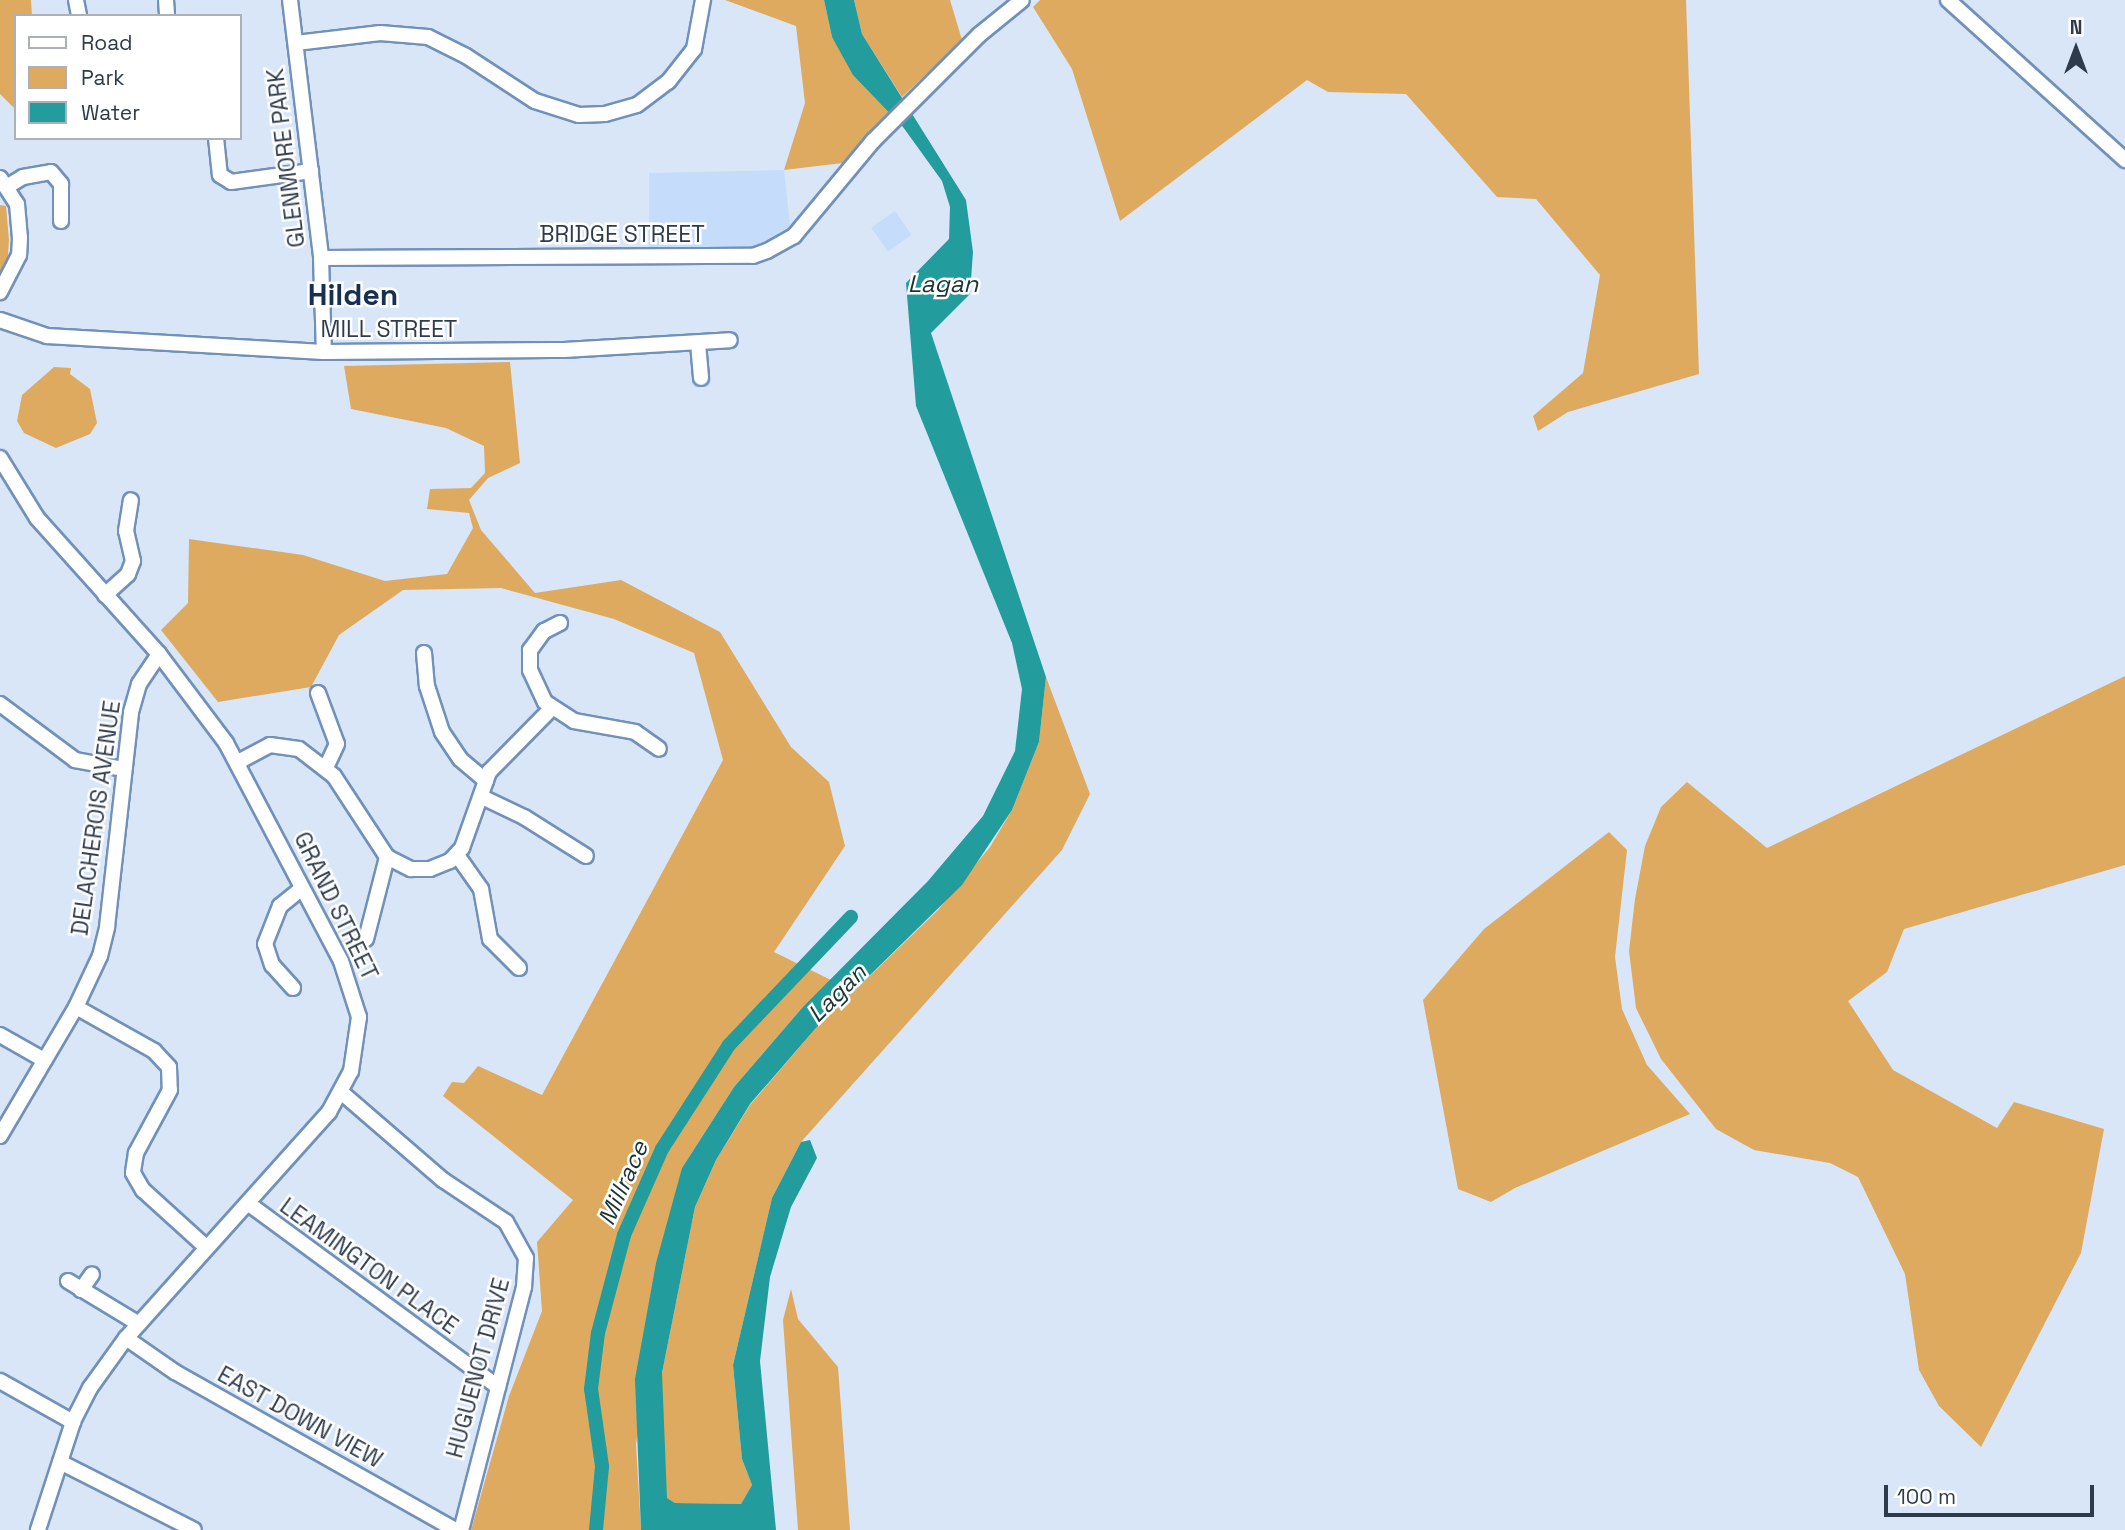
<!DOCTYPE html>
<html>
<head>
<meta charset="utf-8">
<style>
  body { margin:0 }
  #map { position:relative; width:2125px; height:1530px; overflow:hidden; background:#d9e6f8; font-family:"Space Grotesk",sans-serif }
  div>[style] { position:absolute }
  .built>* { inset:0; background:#c5dcfa; transform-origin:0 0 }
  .green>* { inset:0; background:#deaa5f }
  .water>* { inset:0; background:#229c9d }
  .canal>* { height:14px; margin:-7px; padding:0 7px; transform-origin:7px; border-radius:7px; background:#229c9d }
  .roads { filter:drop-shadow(2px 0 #7191b9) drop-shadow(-2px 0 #7191b9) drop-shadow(0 2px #7191b9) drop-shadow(0 -2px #7191b9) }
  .minor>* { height:14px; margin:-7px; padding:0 7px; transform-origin:7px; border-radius:7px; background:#fff }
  span { translate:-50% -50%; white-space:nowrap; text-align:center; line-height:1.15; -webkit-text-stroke:5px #fff; paint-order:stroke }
  .street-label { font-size:23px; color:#2e3b4d }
  .water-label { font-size:24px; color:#1b3434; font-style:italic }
  .district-label { font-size:30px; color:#153053; font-weight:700 }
  .legend { position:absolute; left:14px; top:14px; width:228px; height:126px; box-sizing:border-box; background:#fff; border:2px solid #abb1b8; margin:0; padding:9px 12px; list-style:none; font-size:21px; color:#2e3b4d }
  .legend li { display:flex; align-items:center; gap:14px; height:35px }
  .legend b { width:35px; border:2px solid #abb1b8 }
  .north { position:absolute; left:2041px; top:14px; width:70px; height:70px; -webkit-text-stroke:5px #fff; paint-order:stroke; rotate:0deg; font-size:19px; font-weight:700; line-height:28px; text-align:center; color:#2e3b4d }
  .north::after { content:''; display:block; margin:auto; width:24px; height:32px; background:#2e3b4d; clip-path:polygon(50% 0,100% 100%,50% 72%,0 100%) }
  .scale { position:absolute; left:1884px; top:1485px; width:210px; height:32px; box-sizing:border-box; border:4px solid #2e3b4d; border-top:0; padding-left:9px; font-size:21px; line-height:24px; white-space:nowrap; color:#2e3b4d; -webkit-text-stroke:5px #fff; paint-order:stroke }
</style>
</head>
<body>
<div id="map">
  <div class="built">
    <i style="clip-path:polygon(784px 170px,790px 226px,759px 244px,746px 249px,649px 250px,649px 173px)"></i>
    <i style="left:895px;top:211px;width:29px;height:29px;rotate:55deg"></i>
  </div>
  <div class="green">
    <i style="clip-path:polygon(0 0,31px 0,32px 16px,16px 16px,16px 110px,0 94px)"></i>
    <i style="clip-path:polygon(725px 0,824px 0,832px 37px,892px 113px,843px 163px,784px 170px,805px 103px,796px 26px)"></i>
    <i style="clip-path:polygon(854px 0,950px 0,962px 40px,902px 97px,862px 34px)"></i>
    <i style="clip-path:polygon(1040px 0,1686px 0,1699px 374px,1568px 412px,1538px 431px,1533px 416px,1583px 373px,1600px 275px,1536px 199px,1497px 197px,1406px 94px,1328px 92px,1307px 80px,1120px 221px,1072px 69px,1033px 7px)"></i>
    <i style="clip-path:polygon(0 205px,6px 206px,9px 240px,7px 267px,0 282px)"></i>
    <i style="clip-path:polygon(510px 362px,520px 463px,488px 478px,469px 500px,481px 530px,535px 593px,621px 580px,720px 632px,791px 747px,829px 782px,845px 846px,774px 952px,833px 981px,802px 1008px,734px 1087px,682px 1168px,636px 1444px,641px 1530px,471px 1530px,509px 1396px,542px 1311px,537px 1242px,573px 1200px,443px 1096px,452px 1082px,464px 1083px,478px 1066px,542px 1095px,723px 760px,694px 653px,614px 619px,501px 588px,403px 590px,339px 635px,311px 687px,218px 702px,161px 630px,188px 603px,189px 539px,303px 555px,385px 581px,447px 574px,473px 528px,469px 513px,427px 509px,430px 489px,471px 488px,485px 473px,484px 446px,446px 428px,351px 409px,344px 366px)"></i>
    <i style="clip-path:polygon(54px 367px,71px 368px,70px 374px,90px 389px,97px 423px,90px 434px,56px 448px,24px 433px,17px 421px,22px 395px)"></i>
    <i style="clip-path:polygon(2125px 676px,2125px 865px,1904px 929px,1887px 972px,1848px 1001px,1893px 1070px,1997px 1128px,2014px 1102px,2104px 1129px,2081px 1253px,1981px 1447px,1939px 1406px,1919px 1370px,1905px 1274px,1858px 1177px,1830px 1163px,1754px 1150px,1716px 1129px,1661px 1059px,1636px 1008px,1629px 951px,1635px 899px,1645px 846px,1661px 807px,1687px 782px,1767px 848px)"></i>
    <i style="clip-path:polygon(1046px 677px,1090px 794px,1062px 850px,801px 1142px,772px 1198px,733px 1365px,742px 1459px,752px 1485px,741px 1504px,675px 1503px,667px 1498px,662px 1448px,662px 1373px,695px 1207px,716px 1160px,750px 1105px,815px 1029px,938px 910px,990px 847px,1012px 810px,1039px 742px)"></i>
    <i style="clip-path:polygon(1609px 832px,1627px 850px,1615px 957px,1622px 1009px,1647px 1065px,1690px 1114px,1515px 1188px,1491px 1202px,1458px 1189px,1423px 1000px,1484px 929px)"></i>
    <i style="clip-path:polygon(791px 1289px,798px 1319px,838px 1367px,850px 1530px,798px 1530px,783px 1320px)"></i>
  </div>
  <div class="water">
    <i style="clip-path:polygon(824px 0,854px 0,862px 34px,966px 200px,973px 252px,970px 294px,931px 333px,1046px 677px,1039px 742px,1012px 810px,962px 885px,815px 1029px,750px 1104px,716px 1160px,695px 1207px,662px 1373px,667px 1498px,675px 1503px,741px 1504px,752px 1485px,742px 1459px,733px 1365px,772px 1198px,801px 1142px,810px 1140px,817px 1158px,791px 1207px,770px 1277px,760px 1361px,776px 1530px,641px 1530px,635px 1379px,656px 1263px,682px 1168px,734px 1087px,802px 1008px,928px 881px,983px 816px,1015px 751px,1022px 689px,1012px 643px,916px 406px,906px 283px,949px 239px,950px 207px,942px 181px,903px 127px,853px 75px,832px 37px)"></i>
  </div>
  <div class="canal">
    <i style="left:596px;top:1530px;width:64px;rotate:-84.6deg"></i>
    <i style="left:602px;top:1466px;width:78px;rotate:-98.1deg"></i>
    <i style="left:591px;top:1389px;width:56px;rotate:-82.9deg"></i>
    <i style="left:598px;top:1333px;width:101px;rotate:-75.1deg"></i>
    <i style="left:624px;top:1235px;width:94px;rotate:-66.2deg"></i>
    <i style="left:662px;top:1149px;width:124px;rotate:-57.2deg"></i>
    <i style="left:729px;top:1045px;width:177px;rotate:-46.4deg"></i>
  </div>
  <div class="roads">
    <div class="minor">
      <i style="left:76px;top:0;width:16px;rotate:79deg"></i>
      <i style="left:166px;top:0;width:16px;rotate:86deg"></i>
      <i style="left:290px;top:0;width:260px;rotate:83.1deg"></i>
      <i style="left:321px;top:258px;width:94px;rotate:88.2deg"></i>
      <i style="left:1948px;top:0;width:239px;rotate:42.1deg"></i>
      <i style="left:296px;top:43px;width:85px;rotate:-6.8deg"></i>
      <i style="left:380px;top:33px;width:48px;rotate:4.8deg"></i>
      <i style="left:428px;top:37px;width:42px;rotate:26.6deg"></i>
      <i style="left:466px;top:56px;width:82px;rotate:33.1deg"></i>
      <i style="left:535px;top:101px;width:46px;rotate:17.7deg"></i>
      <i style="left:579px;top:115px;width:26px;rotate:-2deg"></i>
      <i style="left:605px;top:114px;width:33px;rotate:-16deg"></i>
      <i style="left:637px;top:105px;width:39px;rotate:-37deg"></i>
      <i style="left:668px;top:82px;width:42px;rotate:-51.8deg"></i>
      <i style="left:694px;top:49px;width:50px;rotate:-79.6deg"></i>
      <i style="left:216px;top:138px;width:37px;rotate:84deg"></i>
      <i style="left:220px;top:175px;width:13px;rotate:32deg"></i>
      <i style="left:231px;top:182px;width:81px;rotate:-7.8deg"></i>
      <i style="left:0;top:178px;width:31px;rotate:57deg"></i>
      <i style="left:17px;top:204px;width:34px;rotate:85deg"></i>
      <i style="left:20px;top:238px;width:17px;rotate:93deg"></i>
      <i style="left:19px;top:255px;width:42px;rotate:117.2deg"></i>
      <i style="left:8px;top:186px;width:17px;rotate:-31deg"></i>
      <i style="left:23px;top:177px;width:28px;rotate:-10deg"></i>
      <i style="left:51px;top:172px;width:16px;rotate:50deg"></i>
      <i style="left:61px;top:184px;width:37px;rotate:90deg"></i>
      <i style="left:321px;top:258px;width:432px;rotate:-0.3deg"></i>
      <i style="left:753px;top:256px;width:15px;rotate:-20deg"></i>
      <i style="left:767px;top:251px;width:31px;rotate:-29deg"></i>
      <i style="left:794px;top:236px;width:124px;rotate:-50.3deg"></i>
      <i style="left:873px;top:141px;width:150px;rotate:-45deg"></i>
      <i style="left:979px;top:35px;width:55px;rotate:-39.1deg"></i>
      <i style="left:0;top:320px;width:50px;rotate:18.8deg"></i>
      <i style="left:47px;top:336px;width:277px;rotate:3.3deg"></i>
      <i style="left:324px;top:352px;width:240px;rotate:-0.5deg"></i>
      <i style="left:564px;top:350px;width:166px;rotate:-3.4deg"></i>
      <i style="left:698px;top:343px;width:35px;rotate:85deg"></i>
      <i style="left:0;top:458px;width:70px;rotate:58.3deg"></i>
      <i style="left:37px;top:518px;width:183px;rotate:48.1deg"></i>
      <i style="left:159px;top:654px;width:111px;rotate:53deg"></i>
      <i style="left:226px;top:743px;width:246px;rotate:62.2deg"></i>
      <i style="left:341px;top:961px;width:59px;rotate:72.2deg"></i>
      <i style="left:359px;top:1017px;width:55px;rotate:98.4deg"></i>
      <i style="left:351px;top:1071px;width:47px;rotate:118.2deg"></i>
      <i style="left:329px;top:1112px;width:304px;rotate:131.9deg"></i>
      <i style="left:126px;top:1338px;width:62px;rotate:125.8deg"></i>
      <i style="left:90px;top:1388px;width:38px;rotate:117deg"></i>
      <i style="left:73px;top:1422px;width:114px;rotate:108deg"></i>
      <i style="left:105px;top:595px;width:31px;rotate:-42deg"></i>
      <i style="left:128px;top:574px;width:14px;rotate:-69deg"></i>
      <i style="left:133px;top:561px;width:31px;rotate:-103deg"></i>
      <i style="left:126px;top:531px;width:31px;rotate:-81deg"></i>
      <i style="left:560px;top:623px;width:18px;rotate:153deg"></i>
      <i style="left:544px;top:631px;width:24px;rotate:126deg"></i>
      <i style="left:530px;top:650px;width:20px;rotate:90deg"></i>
      <i style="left:530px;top:670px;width:35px;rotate:65deg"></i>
      <i style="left:545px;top:702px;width:35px;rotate:33deg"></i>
      <i style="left:574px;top:721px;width:62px;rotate:10.2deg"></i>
      <i style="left:635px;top:732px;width:29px;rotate:35deg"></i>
      <i style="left:424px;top:653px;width:33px;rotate:85deg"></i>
      <i style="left:427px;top:686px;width:48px;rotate:71.9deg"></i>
      <i style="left:442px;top:732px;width:32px;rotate:56deg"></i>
      <i style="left:460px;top:759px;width:34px;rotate:40deg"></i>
      <i style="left:318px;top:693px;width:54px;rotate:69.6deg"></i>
      <i style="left:337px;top:744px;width:26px;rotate:115deg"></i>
      <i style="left:0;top:704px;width:94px;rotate:36.7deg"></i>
      <i style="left:75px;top:760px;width:50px;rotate:10.4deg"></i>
      <i style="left:238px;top:762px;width:36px;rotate:-28deg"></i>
      <i style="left:270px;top:745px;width:29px;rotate:8deg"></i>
      <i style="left:299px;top:749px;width:44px;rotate:37.6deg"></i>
      <i style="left:334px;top:776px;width:97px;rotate:56.8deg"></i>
      <i style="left:387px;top:857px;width:27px;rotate:27deg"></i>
      <i style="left:411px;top:869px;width:19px"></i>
      <i style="left:430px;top:869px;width:22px;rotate:-22deg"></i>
      <i style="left:450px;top:861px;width:18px;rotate:-47deg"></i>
      <i style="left:462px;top:848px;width:81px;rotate:-70.4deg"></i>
      <i style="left:489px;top:772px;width:88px;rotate:-45.5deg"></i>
      <i style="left:482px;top:797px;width:47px;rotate:25.5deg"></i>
      <i style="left:524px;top:817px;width:73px;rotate:32.2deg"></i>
      <i style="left:457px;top:855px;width:42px;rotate:54.8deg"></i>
      <i style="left:481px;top:889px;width:51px;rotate:79.8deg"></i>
      <i style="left:490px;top:939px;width:41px;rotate:45deg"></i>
      <i style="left:366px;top:939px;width:85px;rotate:-75.6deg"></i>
      <i style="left:293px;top:988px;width:31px;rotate:-132deg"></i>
      <i style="left:272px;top:965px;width:22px;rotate:-108deg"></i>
      <i style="left:265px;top:944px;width:41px;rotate:-68.5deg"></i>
      <i style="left:280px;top:906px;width:28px;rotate:-39deg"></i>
      <i style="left:76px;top:1007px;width:90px;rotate:29.4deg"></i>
      <i style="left:154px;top:1051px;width:22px;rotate:47deg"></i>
      <i style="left:169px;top:1067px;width:23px;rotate:88deg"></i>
      <i style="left:170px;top:1090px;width:72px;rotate:118.4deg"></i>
      <i style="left:136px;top:1153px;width:20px;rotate:99deg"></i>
      <i style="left:133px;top:1173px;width:20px;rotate:60deg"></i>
      <i style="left:143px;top:1190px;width:86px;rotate:42.2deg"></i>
      <i style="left:0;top:1035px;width:51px;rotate:29.6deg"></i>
      <i style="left:341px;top:1092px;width:135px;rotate:40.8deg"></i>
      <i style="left:443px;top:1180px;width:76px;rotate:33.7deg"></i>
      <i style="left:506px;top:1222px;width:41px;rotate:60.9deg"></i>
      <i style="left:526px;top:1258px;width:29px;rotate:94deg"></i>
      <i style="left:524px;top:1287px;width:251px;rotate:104.5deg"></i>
      <i style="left:0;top:1136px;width:150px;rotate:-59.5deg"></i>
      <i style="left:76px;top:1007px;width:56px;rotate:-64.8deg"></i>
      <i style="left:100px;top:956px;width:30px;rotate:-76deg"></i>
      <i style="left:107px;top:927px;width:216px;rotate:-83.6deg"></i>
      <i style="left:131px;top:712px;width:29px;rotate:-74deg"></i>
      <i style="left:139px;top:684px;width:36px;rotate:-56deg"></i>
      <i style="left:249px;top:1204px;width:309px;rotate:36.3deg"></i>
      <i style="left:68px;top:1281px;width:83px;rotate:31.2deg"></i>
      <i style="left:81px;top:1290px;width:19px;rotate:-55deg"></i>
      <i style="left:126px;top:1338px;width:60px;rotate:34.8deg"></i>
      <i style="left:175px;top:1372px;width:322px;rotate:29.4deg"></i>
      <i style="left:0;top:1381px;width:84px;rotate:29.3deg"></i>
      <i style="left:60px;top:1462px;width:150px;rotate:26.9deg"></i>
    </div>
  </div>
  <div class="street-label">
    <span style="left:286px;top:158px;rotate:-97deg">GLENMORE PARK</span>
    <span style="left:622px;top:234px">BRIDGE STREET</span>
    <span style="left:389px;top:329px">MILL STREET</span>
    <span style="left:96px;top:818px;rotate:-82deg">DELACHEROIS AVENUE</span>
    <span style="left:336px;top:906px;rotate:64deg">GRAND STREET</span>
    <span style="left:369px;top:1266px;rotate:36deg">LEAMINGTON PLACE</span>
    <span style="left:478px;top:1368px;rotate:-75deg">HUGUENOT DRIVE</span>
    <span style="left:300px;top:1417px;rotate:29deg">EAST DOWN VIEW</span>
  </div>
  <div class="water-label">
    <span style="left:943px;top:284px">Lagan</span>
    <span style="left:837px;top:993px;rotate:-45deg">Lagan</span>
    <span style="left:623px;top:1183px;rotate:-66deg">Millrace</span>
  </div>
  <div class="district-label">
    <span style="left:353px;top:295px">Hilden</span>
  </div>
  <ul class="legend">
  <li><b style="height:9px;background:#fff"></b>Road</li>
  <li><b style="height:19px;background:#deaa5f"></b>Park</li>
  <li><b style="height:19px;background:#229c9d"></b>Water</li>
  </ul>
  <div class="north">N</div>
  <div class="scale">100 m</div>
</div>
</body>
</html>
